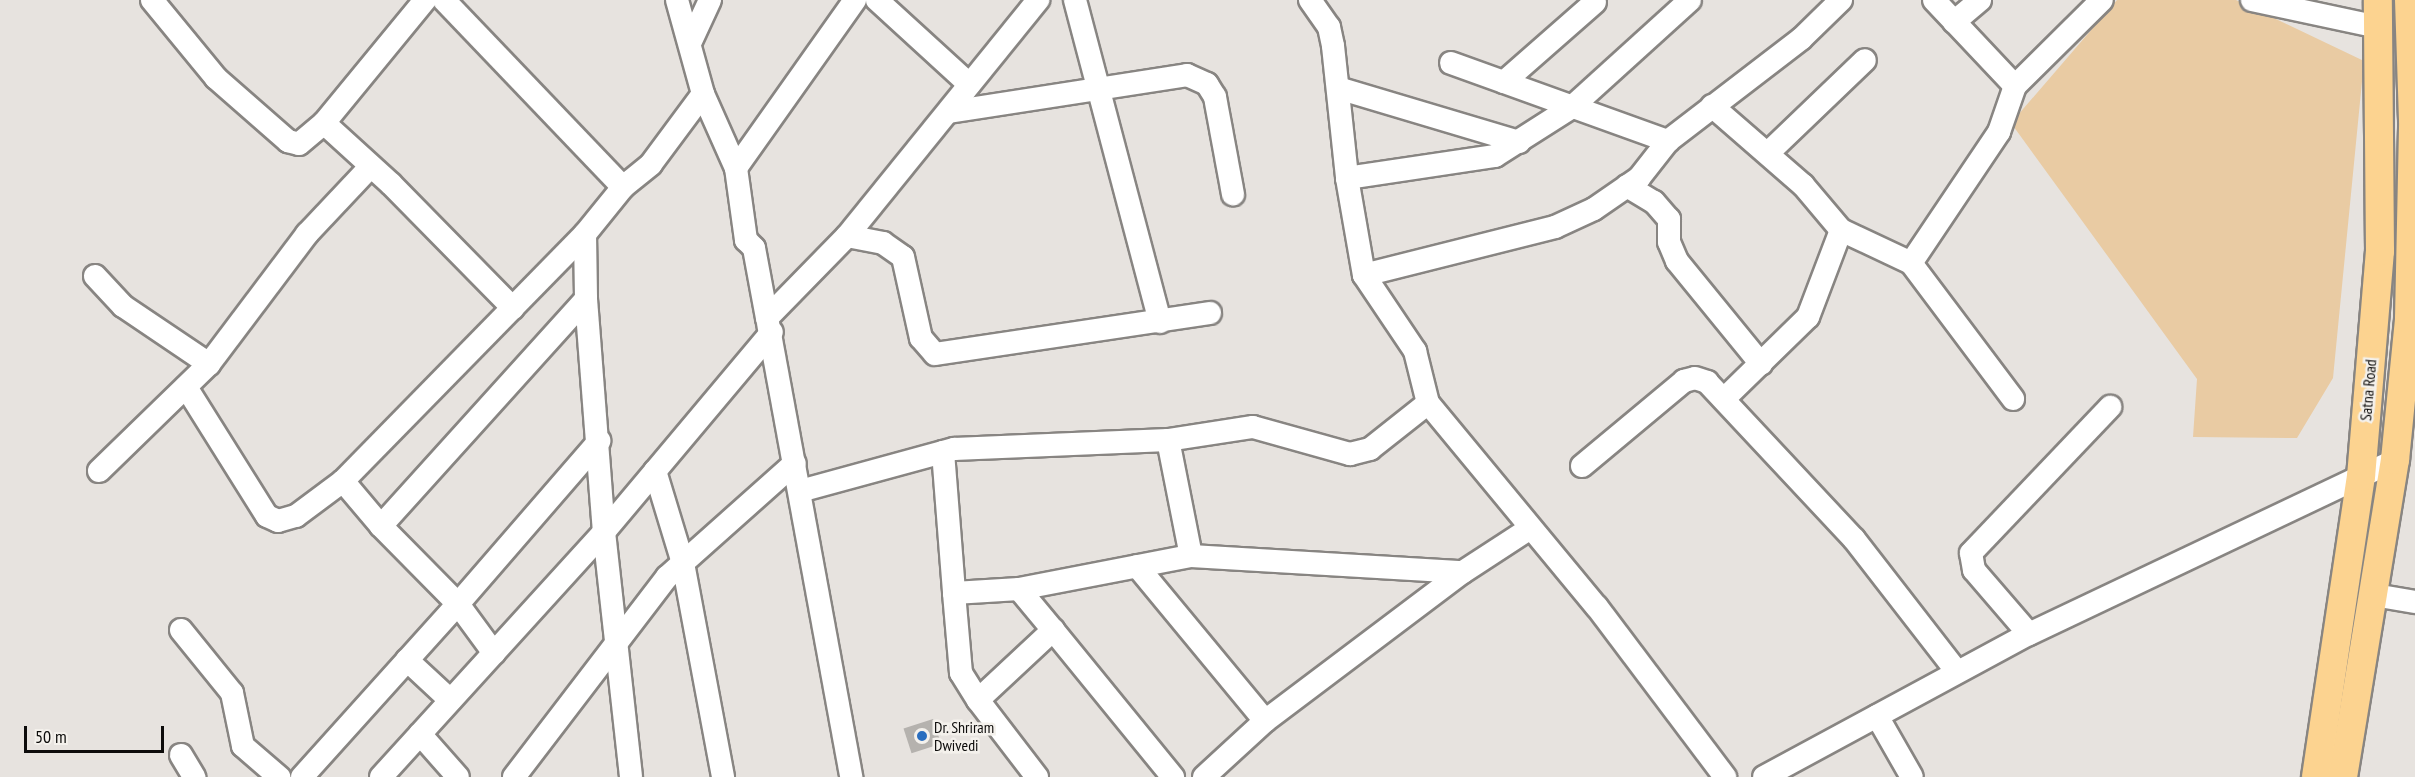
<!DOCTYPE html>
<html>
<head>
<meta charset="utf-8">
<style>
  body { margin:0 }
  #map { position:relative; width:2415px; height:777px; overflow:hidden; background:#e7e3df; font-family:"PT Sans Narrow",sans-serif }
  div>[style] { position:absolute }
  .green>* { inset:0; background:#e9cba3 }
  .building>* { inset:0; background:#b5b2ae; transform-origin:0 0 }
  .roads { filter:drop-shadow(2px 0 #888582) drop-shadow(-2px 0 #888582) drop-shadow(0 2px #888582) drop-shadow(0 -2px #888582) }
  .minor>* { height:22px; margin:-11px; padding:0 11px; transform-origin:11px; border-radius:11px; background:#fff }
  .major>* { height:28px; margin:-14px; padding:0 14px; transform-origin:14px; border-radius:14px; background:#fcd390 }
  .dots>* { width:16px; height:16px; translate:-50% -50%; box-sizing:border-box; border:3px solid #f4f1ec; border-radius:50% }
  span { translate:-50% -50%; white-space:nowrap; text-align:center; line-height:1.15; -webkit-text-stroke:5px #f4f1ec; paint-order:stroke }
  .street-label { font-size:16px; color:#0d0c0b }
  .poi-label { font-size:16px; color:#0d0c0b }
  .left { translate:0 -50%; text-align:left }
  .scale { position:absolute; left:24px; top:726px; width:140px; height:27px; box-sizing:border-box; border:3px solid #0d0c0b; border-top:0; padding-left:8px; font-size:18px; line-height:21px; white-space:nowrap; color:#0d0c0b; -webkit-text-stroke:4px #f4f1ec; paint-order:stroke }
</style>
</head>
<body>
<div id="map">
  <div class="green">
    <i style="clip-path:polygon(2117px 0,2236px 0,2364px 61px,2333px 378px,2297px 438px,2193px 437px,2197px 379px,2011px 123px)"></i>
  </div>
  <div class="building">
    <i style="left:933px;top:719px;width:26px;height:31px;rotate:72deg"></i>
  </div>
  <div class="roads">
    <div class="minor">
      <i style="left:152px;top:0;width:101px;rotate:50.6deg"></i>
      <i style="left:216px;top:78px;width:96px;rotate:41.2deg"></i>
      <i style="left:288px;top:141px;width:11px;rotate:15deg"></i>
      <i style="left:299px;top:144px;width:33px;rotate:-40deg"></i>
      <i style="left:324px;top:123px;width:159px;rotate:-50.6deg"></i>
      <i style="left:444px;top:0;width:259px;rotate:46.3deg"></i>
      <i style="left:677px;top:0;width:98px;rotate:74.5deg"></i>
      <i style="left:877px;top:0;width:125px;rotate:42.4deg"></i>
      <i style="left:1075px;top:0;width:333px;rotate:75.2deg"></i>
      <i style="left:1310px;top:0;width:33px;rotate:55deg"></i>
      <i style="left:1329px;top:27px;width:19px;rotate:78deg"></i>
      <i style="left:1333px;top:46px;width:133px;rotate:83.9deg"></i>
      <i style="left:1347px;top:178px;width:98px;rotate:80.1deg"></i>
      <i style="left:1364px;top:275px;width:92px;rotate:56.1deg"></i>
      <i style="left:1415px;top:351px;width:54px;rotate:76deg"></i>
      <i style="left:2252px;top:0;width:129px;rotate:12.1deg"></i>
      <i style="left:1954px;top:22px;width:34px;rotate:-40deg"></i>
      <i style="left:691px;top:41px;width:45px;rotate:-65.1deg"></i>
      <i style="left:1451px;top:63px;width:231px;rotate:19.8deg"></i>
      <i style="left:1504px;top:82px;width:121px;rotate:-41.3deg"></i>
      <i style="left:2015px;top:86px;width:122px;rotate:-44.7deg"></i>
      <i style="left:1338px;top:88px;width:189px;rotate:16.6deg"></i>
      <i style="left:1712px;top:106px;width:121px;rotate:41deg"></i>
      <i style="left:1803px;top:185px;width:59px;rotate:49.8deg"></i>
      <i style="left:1841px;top:230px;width:77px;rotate:25.2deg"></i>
      <i style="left:1911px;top:263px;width:170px;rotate:53.1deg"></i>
      <i style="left:949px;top:112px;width:241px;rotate:-8.8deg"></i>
      <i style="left:1187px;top:75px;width:22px;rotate:24deg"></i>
      <i style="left:1207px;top:84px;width:15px;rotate:58deg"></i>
      <i style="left:1215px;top:97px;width:99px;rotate:79.5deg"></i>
      <i style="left:324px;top:123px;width:91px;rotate:42.3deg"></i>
      <i style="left:391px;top:184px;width:174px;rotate:45.5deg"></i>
      <i style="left:1768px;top:153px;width:134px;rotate:-43.8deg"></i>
      <i style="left:736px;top:168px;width:206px;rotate:-54.7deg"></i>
      <i style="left:1347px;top:178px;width:150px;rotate:-8.5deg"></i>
      <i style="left:1495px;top:156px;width:91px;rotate:-32.5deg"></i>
      <i style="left:1572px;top:107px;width:159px;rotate:-42.2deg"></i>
      <i style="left:1627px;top:186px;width:31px;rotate:31deg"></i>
      <i style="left:1654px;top:202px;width:23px;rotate:49deg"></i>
      <i style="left:1669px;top:219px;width:23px;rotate:90deg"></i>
      <i style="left:1669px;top:242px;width:21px;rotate:67deg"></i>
      <i style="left:1677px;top:261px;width:133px;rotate:50.8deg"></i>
      <i style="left:585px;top:234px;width:65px;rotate:89.1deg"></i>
      <i style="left:586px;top:299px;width:234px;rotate:85.6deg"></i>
      <i style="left:604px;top:532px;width:246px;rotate:83.7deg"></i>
      <i style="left:847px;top:236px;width:37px;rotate:11deg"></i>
      <i style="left:883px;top:243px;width:24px;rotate:35deg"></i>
      <i style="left:903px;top:257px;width:83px;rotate:77.5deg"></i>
      <i style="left:921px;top:338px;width:21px;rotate:49deg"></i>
      <i style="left:935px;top:354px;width:278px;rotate:-8.5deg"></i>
      <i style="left:1911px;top:263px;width:158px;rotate:-56.1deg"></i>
      <i style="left:1999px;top:132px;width:49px;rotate:-70.8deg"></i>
      <i style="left:2015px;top:86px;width:118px;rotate:-133.3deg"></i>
      <i style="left:1364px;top:275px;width:197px;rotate:-14.1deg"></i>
      <i style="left:1555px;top:227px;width:43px;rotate:-24.8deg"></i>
      <i style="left:1594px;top:209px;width:55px;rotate:-34.6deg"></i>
      <i style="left:1639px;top:178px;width:47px;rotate:-51.9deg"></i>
      <i style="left:1668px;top:141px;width:168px;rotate:-37.5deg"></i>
      <i style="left:1801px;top:39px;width:56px;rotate:-44.3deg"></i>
      <i style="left:95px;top:276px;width:41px;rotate:47deg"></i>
      <i style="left:123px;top:306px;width:104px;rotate:34deg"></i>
      <i style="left:586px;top:299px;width:306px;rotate:132.1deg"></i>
      <i style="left:381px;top:526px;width:110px;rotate:45.4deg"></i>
      <i style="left:458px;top:604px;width:216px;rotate:-49.1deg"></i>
      <i style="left:768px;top:323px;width:462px;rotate:79.6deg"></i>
      <i style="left:186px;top:387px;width:152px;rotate:57.9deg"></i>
      <i style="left:267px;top:516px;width:12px;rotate:24deg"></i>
      <i style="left:278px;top:521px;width:19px;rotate:-16deg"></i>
      <i style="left:296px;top:516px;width:59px;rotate:-36.7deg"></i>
      <i style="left:1725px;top:398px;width:116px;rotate:-44.3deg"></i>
      <i style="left:1808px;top:317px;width:93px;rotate:-69.2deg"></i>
      <i style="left:943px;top:452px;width:141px;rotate:85.5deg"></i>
      <i style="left:954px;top:593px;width:65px;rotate:-3.5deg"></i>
      <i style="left:1582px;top:466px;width:133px;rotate:-39.8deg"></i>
      <i style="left:1684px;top:381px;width:11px;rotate:-15deg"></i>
      <i style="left:1695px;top:378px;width:13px;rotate:18deg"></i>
      <i style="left:1707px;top:382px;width:215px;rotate:46.9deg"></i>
      <i style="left:1854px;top:539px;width:168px;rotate:52.2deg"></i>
      <i style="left:99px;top:471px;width:153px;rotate:-44.2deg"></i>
      <i style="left:209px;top:364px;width:163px;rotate:-53deg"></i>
      <i style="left:307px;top:234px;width:93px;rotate:-46.7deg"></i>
      <i style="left:655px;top:471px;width:96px;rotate:73.1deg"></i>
      <i style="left:683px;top:563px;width:218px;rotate:79.4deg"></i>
      <i style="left:800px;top:491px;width:160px;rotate:-15.3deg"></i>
      <i style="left:954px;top:449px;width:214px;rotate:-2.4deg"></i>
      <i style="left:381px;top:526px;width:59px;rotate:-130.2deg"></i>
      <i style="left:343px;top:481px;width:346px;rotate:-45.6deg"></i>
      <i style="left:585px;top:234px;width:60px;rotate:-51deg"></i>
      <i style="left:623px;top:187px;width:36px;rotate:-39deg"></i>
      <i style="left:651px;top:164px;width:87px;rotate:-53.4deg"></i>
      <i style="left:703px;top:94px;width:81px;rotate:66deg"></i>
      <i style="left:736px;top:168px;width:73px;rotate:82.1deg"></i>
      <i style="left:746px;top:240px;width:11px;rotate:45deg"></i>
      <i style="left:754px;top:248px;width:71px;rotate:79.5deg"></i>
      <i style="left:767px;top:318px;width:115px;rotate:-45.7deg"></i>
      <i style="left:847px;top:236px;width:304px;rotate:-51deg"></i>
      <i style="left:1191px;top:556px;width:118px;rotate:-101.2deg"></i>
      <i style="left:1168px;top:440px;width:86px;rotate:-8.7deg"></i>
      <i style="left:1253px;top:427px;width:101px;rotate:15.6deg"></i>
      <i style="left:1350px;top:454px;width:21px;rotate:-14deg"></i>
      <i style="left:1370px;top:449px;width:74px;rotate:-38.4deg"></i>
      <i style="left:1428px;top:403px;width:265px;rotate:50.4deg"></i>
      <i style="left:1597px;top:607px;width:213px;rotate:53deg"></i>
      <i style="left:1137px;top:566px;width:201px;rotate:50.4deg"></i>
      <i style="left:954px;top:593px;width:80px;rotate:85deg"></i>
      <i style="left:961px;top:673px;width:32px;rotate:58deg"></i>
      <i style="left:2374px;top:595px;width:42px;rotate:9.7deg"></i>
      <i style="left:181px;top:630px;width:81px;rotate:51deg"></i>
      <i style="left:232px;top:693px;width:54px;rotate:78.3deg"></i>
      <i style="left:243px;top:746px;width:48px;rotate:40.7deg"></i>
      <i style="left:1053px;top:630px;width:190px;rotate:50.8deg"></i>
      <i style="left:2029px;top:634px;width:84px;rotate:-130.7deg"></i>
      <i style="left:1974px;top:570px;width:17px;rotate:-100deg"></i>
      <i style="left:1971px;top:553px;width:202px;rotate:-46.4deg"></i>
      <i style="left:407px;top:660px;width:59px;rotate:42.9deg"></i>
      <i style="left:1877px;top:716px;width:70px;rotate:60.2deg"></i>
      <i style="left:420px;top:734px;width:57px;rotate:48.5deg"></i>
      <i style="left:181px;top:755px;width:26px;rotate:59deg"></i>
      <i style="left:302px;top:777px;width:233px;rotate:-48deg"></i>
      <i style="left:458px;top:604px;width:61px;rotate:53.7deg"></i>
      <i style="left:381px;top:777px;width:331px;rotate:-47.7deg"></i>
      <i style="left:604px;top:532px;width:261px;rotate:-50deg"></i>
      <i style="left:514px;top:777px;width:252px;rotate:-52.6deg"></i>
      <i style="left:667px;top:577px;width:171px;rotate:-41.7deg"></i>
      <i style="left:1037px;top:777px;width:97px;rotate:-127.5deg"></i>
      <i style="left:978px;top:700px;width:103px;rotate:-43deg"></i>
      <i style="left:1053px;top:630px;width:53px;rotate:-129.7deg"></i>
      <i style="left:1019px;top:589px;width:175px;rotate:-10.9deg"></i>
      <i style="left:1191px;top:556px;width:272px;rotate:3.4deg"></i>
      <i style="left:1204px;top:777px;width:83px;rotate:-42.6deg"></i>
      <i style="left:1265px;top:721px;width:248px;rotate:-37deg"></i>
      <i style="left:1463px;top:572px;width:79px;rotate:-33.1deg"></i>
      <i style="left:1764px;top:777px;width:301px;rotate:-28.4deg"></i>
      <i style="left:2029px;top:634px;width:405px;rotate:-25.4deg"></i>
    </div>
    <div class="major">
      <i style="left:2316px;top:777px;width:303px;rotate:-81.5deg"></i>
      <i style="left:2361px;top:477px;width:227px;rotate:-85.2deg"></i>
      <i style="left:2380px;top:251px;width:251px;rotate:-90.5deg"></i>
      <i style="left:2343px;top:777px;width:321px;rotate:-80.7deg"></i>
      <i style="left:2395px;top:460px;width:142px;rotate:-84.3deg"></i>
      <i style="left:2409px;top:319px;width:199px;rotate:-88.8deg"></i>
      <i style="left:2413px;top:120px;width:120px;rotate:-91.9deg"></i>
    </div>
  </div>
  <div class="dots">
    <i style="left:922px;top:736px;background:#2a6ebf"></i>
  </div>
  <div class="street-label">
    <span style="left:2368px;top:390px;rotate:-85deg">Satna Road</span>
  </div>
  <div class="poi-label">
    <span class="left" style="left:934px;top:736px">Dr. Shriram<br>Dwivedi</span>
  </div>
  <div class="scale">50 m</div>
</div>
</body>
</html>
